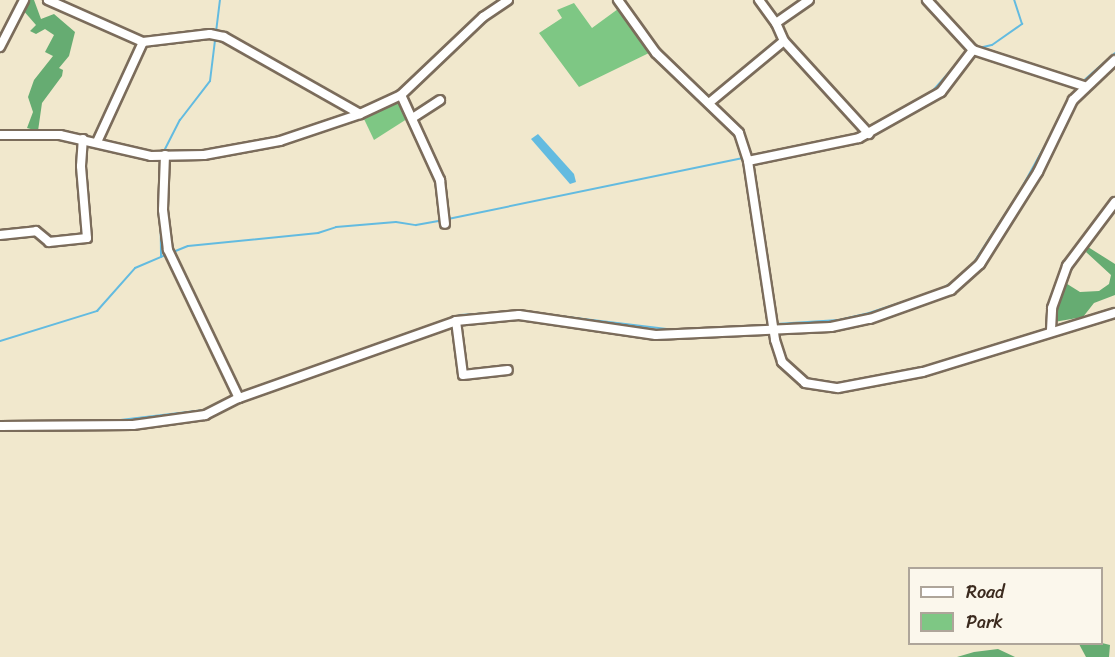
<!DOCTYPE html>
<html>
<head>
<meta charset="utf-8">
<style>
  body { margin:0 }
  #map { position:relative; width:1115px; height:657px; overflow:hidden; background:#f1e8cd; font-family:Sriracha,sans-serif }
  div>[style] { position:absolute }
  .green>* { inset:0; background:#7ec784 }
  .forest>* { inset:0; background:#66ac72 }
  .water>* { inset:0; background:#63bbe0 }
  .stream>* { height:2px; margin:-1px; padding:0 1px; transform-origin:1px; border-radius:1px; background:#63bbe0 }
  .roads { filter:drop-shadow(2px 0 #7b6c5b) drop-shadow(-2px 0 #7b6c5b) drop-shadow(0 2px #7b6c5b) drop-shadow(0 -2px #7b6c5b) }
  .street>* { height:8px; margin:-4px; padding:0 4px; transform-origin:4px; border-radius:4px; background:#fff }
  span { translate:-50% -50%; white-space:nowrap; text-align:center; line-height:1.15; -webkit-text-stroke:4.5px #fbf7ec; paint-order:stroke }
  .legend { position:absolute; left:908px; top:567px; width:195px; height:78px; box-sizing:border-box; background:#fbf7ec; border:2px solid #aea59a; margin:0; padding:8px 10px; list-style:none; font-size:18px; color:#3b2a1e }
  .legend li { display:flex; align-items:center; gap:12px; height:30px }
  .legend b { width:30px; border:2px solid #aea59a }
</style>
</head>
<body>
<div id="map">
  <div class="green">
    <i style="clip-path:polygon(574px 3px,592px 28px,618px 9px,649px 53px,579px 87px,539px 33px,562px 18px,557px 10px)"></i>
    <i style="clip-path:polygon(403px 100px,410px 117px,374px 140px,364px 119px)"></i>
  </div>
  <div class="forest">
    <i style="clip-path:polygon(23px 0,34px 0,41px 19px,54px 14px,75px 32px,69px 56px,59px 68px,63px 70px,62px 76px,42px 103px,38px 131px,27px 128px,33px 112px,28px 97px,34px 80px,53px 56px,45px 52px,54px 35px,45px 29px,36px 34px,30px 31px,36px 25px,22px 9px)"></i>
    <i style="clip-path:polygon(1088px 247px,1115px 264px,1115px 295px,1094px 303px,1083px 317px,1054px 322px,1064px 282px,1080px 292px,1099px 291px,1109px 284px,1111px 275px,1086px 252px)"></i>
    <i style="clip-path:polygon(1102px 643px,1110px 645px,1109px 657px,1086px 657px,1079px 644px)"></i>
    <i style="clip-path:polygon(998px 649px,1015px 657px,957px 657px,974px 652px)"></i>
  </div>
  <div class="water">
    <i style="clip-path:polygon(538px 134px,574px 174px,576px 182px,570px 184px,531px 139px)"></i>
  </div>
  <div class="stream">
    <i style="left:979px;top:48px;width:13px;rotate:-13deg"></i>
    <i style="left:992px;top:45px;width:37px;rotate:-35deg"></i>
    <i style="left:1022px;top:24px;width:25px;rotate:-108deg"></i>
    <i style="left:1081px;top:83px;width:45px;rotate:-41.4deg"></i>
    <i style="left:930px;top:94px;width:45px;rotate:-48.6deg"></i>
    <i style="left:164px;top:151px;width:35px;rotate:-63deg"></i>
    <i style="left:180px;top:120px;width:49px;rotate:-52.4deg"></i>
    <i style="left:210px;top:81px;width:82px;rotate:-83deg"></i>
    <i style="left:160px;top:159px;width:98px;rotate:89.4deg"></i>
    <i style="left:448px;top:219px;width:316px;rotate:-11.7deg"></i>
    <i style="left:173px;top:252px;width:16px;rotate:-22deg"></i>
    <i style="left:188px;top:246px;width:131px;rotate:-5.7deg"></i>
    <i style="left:318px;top:233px;width:19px;rotate:-18deg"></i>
    <i style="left:336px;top:227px;width:60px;rotate:-4.8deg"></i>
    <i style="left:396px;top:222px;width:20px;rotate:9deg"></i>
    <i style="left:416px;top:225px;width:27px;rotate:-10deg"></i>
    <i style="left:971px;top:267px;width:90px;rotate:-57.2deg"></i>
    <i style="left:1020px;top:191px;width:119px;rotate:-61.3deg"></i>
    <i style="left:526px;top:312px;width:150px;rotate:6.9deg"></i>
    <i style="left:776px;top:324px;width:63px;rotate:-3.6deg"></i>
    <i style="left:839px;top:320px;width:31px;rotate:-13deg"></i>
    <i style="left:869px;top:313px;width:74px;rotate:-18.2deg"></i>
    <i style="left:939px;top:290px;width:22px;rotate:-30deg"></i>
    <i style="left:713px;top:328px;width:57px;rotate:-3deg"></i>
    <i style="left:0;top:341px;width:102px;rotate:-17.2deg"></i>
    <i style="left:97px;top:311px;width:57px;rotate:-48.5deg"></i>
    <i style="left:135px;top:268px;width:36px;rotate:-23deg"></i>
    <i style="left:239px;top:393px;width:234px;rotate:-19.4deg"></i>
    <i style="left:460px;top:315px;width:60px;rotate:-3.8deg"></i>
    <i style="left:112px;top:421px;width:93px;rotate:-6.8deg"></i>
    <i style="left:204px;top:410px;width:34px;rotate:-27deg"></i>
    <i style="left:0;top:422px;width:16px"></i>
  </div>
  <div class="roads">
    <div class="street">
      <i style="left:48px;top:0;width:104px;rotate:23.9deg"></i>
      <i style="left:143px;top:42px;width:67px;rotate:-6.8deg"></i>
      <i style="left:210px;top:34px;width:14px;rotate:12deg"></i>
      <i style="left:224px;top:37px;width:156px;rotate:29.5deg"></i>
      <i style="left:618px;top:0;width:65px;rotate:54.4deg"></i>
      <i style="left:656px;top:53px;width:115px;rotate:43.9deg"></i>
      <i style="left:739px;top:133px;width:29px;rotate:72deg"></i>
      <i style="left:748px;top:161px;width:181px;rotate:81.4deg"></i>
      <i style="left:775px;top:340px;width:23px;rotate:72deg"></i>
      <i style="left:782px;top:362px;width:31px;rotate:42deg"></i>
      <i style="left:805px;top:383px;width:33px;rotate:9deg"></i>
      <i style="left:838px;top:388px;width:86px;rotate:-10.7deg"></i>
      <i style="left:923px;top:372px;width:201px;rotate:-17.1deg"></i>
      <i style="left:759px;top:0;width:29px;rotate:54deg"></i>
      <i style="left:776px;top:23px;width:40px;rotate:-34.9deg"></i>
      <i style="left:776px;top:23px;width:20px;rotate:66deg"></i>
      <i style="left:784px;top:41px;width:126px;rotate:47.6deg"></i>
      <i style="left:0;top:47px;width:53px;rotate:-62.9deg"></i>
      <i style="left:973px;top:50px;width:117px;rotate:18deg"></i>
      <i style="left:401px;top:95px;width:94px;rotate:65.4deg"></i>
      <i style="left:440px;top:180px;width:44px;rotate:83.5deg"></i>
      <i style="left:709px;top:103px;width:97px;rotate:-39.6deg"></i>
      <i style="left:414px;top:117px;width:31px;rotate:-33deg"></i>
      <i style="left:0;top:135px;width:60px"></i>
      <i style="left:60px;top:135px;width:93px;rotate:13deg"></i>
      <i style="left:151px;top:156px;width:53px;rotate:-1.1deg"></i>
      <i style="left:204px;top:155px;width:77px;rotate:-10.4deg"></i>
      <i style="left:280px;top:141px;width:84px;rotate:-18.6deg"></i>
      <i style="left:360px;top:114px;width:45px;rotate:-24.9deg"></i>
      <i style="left:401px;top:95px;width:113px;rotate:-43.6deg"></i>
      <i style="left:483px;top:17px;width:30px;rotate:-34deg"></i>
      <i style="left:97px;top:142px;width:110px;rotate:-65.3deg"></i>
      <i style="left:165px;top:155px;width:55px;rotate:92.1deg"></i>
      <i style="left:163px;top:210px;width:40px;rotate:82.9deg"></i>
      <i style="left:168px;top:250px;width:164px;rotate:64.4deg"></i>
      <i style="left:748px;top:161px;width:113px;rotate:-11.7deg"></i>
      <i style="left:859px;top:138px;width:94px;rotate:-29.3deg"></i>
      <i style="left:941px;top:92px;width:53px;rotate:-52.7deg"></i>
      <i style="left:973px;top:50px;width:68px;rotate:-132.6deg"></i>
      <i style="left:0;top:235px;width:36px;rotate:-6deg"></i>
      <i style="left:36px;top:231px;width:17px;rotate:40deg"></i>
      <i style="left:49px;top:242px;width:38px;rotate:-6deg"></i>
      <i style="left:87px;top:238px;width:72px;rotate:-94.8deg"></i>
      <i style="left:81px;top:166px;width:27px;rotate:-86deg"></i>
      <i style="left:456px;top:321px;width:54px;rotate:82.6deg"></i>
      <i style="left:463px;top:375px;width:45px;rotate:-6.3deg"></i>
      <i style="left:1051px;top:330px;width:22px;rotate:-87deg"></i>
      <i style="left:1052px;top:308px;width:45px;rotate:-70.3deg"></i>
      <i style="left:1067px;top:266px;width:80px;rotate:-53.1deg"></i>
      <i style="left:0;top:426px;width:133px;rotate:-0.4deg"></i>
      <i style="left:133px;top:425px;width:73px;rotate:-7.9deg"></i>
      <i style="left:205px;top:415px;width:38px;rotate:-27deg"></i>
      <i style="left:239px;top:398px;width:230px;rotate:-19.5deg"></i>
      <i style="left:456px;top:321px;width:63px;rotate:-5.4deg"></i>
      <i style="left:519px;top:315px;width:138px;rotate:8.3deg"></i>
      <i style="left:656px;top:335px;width:175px;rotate:-2.6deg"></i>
      <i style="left:831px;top:327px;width:40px;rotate:-12deg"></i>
      <i style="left:870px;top:319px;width:86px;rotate:-19.7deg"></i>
      <i style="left:951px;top:290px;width:39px;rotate:-42deg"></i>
      <i style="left:980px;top:264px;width:109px;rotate:-57.8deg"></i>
      <i style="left:1038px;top:172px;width:80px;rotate:-64.1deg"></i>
      <i style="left:1073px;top:100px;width:58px;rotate:-43.6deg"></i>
    </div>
  </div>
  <ul class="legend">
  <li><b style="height:8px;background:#fff"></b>Road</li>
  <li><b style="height:16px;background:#7ec784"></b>Park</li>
  </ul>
</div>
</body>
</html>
